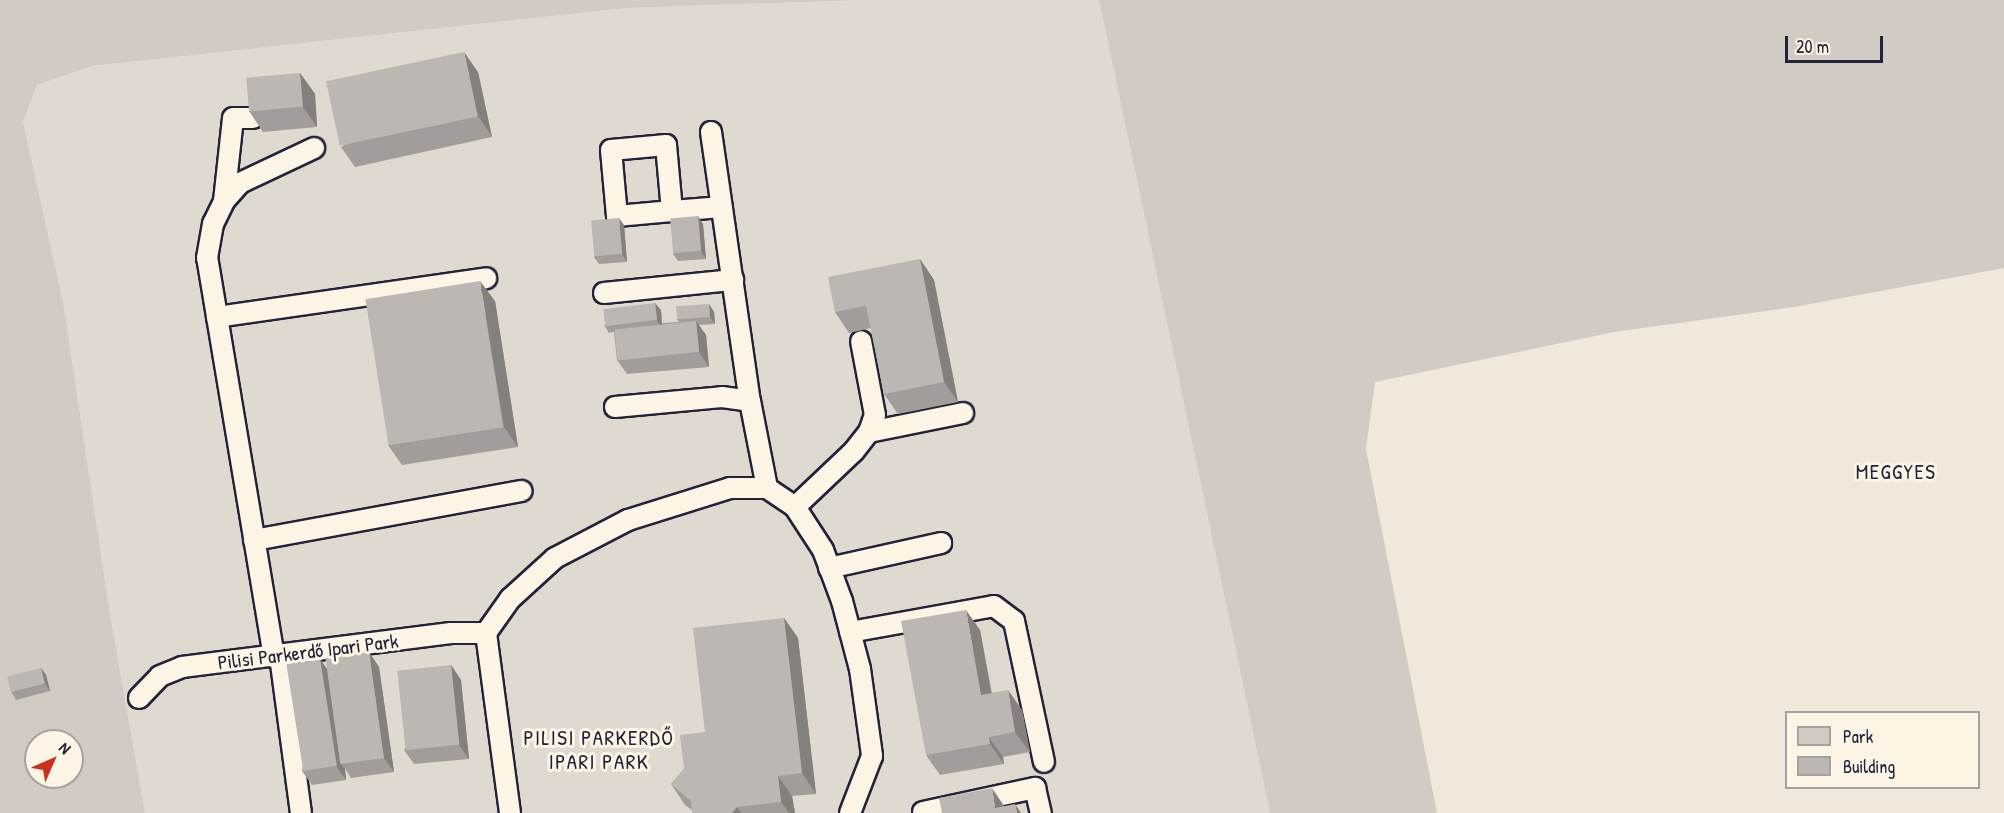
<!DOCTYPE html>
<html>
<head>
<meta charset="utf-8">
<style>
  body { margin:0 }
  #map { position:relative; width:2004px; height:813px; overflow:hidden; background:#efe8db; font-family:"Patrick Hand",sans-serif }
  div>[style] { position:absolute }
  .built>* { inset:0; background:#e0d9cf }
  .green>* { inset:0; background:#d1cbc3 }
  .roads { filter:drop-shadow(2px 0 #22223b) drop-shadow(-2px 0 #22223b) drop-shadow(0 2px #22223b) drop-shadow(0 -2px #22223b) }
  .service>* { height:20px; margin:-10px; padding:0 10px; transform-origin:10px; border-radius:10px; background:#fcf5e5 }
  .wall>* { inset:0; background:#a29d9a }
  .shaded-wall>* { inset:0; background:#84807d }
  .building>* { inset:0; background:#bcb7b3; transform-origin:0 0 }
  span { translate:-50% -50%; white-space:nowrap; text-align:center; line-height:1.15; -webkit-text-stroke:6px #fcf5e5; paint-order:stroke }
  .street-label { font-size:20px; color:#22223b }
  .neighbourhood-label { font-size:21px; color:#22223b; letter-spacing:1.5px }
  .legend { position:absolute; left:1785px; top:711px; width:195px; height:78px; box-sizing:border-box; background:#fcf5e5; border:2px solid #a5a1a1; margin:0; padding:8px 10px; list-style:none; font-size:18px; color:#22223b }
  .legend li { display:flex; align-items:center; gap:12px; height:30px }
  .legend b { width:30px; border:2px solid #a5a1a1 }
  .north { position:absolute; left:24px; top:729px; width:60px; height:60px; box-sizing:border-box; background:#fcf5e5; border:2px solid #a5a1a1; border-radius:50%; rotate:45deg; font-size:16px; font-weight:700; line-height:24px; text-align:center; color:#22223b }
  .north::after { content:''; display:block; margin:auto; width:21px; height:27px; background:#c8321e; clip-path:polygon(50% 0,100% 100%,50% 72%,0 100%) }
  .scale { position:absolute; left:1785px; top:36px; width:98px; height:27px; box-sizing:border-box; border:3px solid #22223b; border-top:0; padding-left:8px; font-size:18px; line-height:21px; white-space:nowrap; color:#22223b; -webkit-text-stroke:4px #fcf5e5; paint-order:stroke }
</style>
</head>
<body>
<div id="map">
  <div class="built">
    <i style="clip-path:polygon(864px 0,1099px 0,1270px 813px,145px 813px,109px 608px,63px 301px,23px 121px,37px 85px,92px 66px,626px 8px)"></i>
  </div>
  <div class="green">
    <i style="clip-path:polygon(evenodd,0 0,864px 0,626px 8px,92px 66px,37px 85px,23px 122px,63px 301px,109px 608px,145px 813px,0 813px,0 0,36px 741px,72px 741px,72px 777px,36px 777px,36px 741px)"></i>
    <i style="clip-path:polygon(1099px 0,2004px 0,2004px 268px,1794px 307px,1614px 332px,1375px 382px,1366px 449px,1437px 813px,1270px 813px)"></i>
  </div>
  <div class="roads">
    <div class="service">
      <i style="left:711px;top:132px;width:272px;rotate:81.8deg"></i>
      <i style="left:750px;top:401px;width:89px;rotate:78.9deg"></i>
      <i style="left:224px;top:201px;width:83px;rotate:-83.8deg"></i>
      <i style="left:233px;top:118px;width:20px"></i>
      <i style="left:672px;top:211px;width:66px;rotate:-95.2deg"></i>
      <i style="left:666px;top:145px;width:55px;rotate:174.8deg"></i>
      <i style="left:611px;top:150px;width:66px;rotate:84.8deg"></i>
      <i style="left:617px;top:216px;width:55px;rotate:-5.2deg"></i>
      <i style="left:672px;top:211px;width:50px;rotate:-4.6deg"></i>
      <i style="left:604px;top:293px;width:130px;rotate:-5.8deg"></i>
      <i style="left:217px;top:317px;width:272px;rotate:-8.2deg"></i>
      <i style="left:615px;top:407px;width:107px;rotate:-5.3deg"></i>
      <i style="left:722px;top:397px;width:28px;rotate:8deg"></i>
      <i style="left:869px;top:432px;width:96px;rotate:-11.4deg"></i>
      <i style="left:795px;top:507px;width:81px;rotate:-43.5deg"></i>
      <i style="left:854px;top:451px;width:24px;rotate:-52deg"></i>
      <i style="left:869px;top:432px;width:18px;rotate:-71deg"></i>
      <i style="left:875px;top:415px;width:75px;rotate:-100.7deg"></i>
      <i style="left:254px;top:540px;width:272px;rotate:-10.4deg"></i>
      <i style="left:829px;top:568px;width:115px;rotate:-12.6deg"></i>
      <i style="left:850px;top:632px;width:146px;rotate:-10.2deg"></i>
      <i style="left:994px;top:606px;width:25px;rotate:37deg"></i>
      <i style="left:1014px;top:621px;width:144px;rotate:78deg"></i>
      <i style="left:280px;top:656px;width:158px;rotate:82.4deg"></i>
      <i style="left:274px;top:657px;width:405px;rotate:-99.5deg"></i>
      <i style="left:207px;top:258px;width:35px;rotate:-80deg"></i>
      <i style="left:213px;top:224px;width:25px;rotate:-64deg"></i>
      <i style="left:224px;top:201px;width:24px;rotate:-48deg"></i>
      <i style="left:240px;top:183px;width:82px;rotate:-25.3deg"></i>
      <i style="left:139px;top:698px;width:30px;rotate:-46deg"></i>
      <i style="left:160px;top:676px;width:24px;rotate:-22deg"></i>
      <i style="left:182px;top:667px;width:271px;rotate:-7.2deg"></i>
      <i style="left:451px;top:633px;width:35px"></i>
      <i style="left:923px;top:812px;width:115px;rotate:-12.1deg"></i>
      <i style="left:1035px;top:788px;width:26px;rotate:77deg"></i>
      <i style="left:510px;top:813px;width:182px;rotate:-97.6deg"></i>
      <i style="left:486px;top:633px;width:42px;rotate:-54.8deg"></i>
      <i style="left:510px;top:599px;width:61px;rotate:-42.3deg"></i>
      <i style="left:555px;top:558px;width:82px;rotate:-27.5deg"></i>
      <i style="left:628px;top:520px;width:107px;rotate:-17.4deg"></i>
      <i style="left:730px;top:488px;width:37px"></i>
      <i style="left:767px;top:488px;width:34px;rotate:34deg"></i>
      <i style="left:795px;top:507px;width:51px;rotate:56.9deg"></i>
      <i style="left:823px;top:550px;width:54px;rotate:69.6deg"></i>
      <i style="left:842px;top:601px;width:70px;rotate:75.2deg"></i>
      <i style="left:860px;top:669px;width:88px;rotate:82.1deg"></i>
      <i style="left:872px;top:756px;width:61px;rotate:111.1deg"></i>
    </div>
  </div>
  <div class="wall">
    <i style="clip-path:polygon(478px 72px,492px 137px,355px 167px,341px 147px)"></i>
    <i style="clip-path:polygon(300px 73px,315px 94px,317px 127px,263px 132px,249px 111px)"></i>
    <i style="clip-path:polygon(703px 224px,706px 259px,678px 261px,673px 254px)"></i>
    <i style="clip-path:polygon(624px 225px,627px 262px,599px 264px,594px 257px)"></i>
    <i style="clip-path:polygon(920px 259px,934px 280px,958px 402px,898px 414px,884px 394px,871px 328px,849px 333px,835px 312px)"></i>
    <i style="clip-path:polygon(495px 301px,518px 447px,402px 465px,388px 445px)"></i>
    <i style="clip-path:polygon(655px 303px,661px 310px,662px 323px,679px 322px,677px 319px,709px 304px,714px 312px,715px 324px,699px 325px,706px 335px,709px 367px,627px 374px,617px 360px,614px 332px,609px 333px,604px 325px)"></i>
    <i style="clip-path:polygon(784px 618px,798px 638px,816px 794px,792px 796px,795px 813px,692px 813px,692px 810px,685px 805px,671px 784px,684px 769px,705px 732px)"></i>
    <i style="clip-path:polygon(980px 630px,992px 693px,1022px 710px,1030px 752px,1003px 757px,1004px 764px,940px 775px,926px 755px)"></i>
    <i style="clip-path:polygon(369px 652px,379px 667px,394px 772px,351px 778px,345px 768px,346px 780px,312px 785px,302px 771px,320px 659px,327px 669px)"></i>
    <i style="clip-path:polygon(451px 665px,461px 680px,469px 759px,414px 764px,404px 750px)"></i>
    <i style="clip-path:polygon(41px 668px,46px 675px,50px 691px,16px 700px,11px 692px)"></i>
  </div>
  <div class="shaded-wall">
    <i style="clip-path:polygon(464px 52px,478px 72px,492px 137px,478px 116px)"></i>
    <i style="clip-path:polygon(300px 73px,315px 94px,317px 127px,303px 107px)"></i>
    <i style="clip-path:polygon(698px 216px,703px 224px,706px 259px,701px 251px)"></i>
    <i style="clip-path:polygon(619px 218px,624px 225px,627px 262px,622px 254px)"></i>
    <i style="clip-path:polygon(920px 259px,934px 280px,958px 402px,944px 382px)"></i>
    <i style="clip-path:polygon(480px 281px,495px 301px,518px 447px,504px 427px)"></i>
    <i style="clip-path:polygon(655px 303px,661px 310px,662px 328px,657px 320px)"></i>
    <i style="clip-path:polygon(709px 304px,714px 312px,715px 324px,710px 317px)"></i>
    <i style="clip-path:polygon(696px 321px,706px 335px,709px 367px,699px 352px)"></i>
    <i style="clip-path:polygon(966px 610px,980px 630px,995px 715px,981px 695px)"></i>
    <i style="clip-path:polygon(784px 618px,798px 638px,816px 794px,802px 773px)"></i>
    <i style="clip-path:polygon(369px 652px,379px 667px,394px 772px,384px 758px)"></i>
    <i style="clip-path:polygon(320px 659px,330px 673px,341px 764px,345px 769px,346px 780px,336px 766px)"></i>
    <i style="clip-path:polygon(451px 665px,461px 680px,469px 759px,459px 745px)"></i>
    <i style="clip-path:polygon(41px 668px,46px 675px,50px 691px,45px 684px)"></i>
    <i style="clip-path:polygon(1008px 690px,1022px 710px,1030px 752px,1015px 732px)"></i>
    <i style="clip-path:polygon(989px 737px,1003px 757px,1004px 764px,990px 744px)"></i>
    <i style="clip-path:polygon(778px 776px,792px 796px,795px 813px,789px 813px,781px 802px)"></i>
    <i style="clip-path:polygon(992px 788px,1006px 809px,995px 808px)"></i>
    <i style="clip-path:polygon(1015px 804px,1021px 813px,1017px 813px)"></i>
    <i style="clip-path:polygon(737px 807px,741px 813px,732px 813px)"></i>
  </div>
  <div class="building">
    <i style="left:464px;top:52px;width:66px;height:141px;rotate:78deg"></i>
    <i style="left:300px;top:73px;width:34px;height:54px;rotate:85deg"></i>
    <i style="left:698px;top:216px;width:35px;height:28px;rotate:85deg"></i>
    <i style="left:619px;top:218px;width:36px;height:28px;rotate:85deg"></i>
    <i style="clip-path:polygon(920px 259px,944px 382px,884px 394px,866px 306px,835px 312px,828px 277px)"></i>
    <i style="left:480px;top:281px;width:148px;height:116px;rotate:81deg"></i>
    <i style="left:655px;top:303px;width:17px;height:52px;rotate:83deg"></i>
    <i style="left:709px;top:304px;width:13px;height:33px;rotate:86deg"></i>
    <i style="left:696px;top:321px;width:31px;height:82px;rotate:84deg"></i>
    <i style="clip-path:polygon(966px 610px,981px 695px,1008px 690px,1015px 732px,989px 737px,990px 744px,926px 755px,901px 621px)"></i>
    <i style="clip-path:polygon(784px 618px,802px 773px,778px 776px,781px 802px,737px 807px,732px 813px,692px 813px,691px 801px,671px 784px,684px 769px,680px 735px,705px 732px,693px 628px)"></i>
    <i style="left:369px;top:652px;width:107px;height:44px;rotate:82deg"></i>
    <i style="left:320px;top:659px;width:108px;height:34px;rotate:81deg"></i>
    <i style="left:451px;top:665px;width:80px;height:54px;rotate:84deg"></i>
    <i style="left:41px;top:668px;width:16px;height:35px;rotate:76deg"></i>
    <i style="clip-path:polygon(992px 788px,995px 808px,1015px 804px,1017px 813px,942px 813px,939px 798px)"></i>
  </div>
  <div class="street-label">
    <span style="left:308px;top:651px;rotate:-7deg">Pilisi Parkerdő Ipari Park</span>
  </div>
  <div class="neighbourhood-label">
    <span style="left:1896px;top:472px">MEGGYES</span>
    <span style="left:599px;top:750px">PILISI PARKERDŐ<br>IPARI PARK</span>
  </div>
  <ul class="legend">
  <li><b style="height:16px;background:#d1cbc3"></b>Park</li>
  <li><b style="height:16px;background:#bcb7b3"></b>Building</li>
  </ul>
  <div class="north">N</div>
  <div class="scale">20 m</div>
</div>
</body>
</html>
